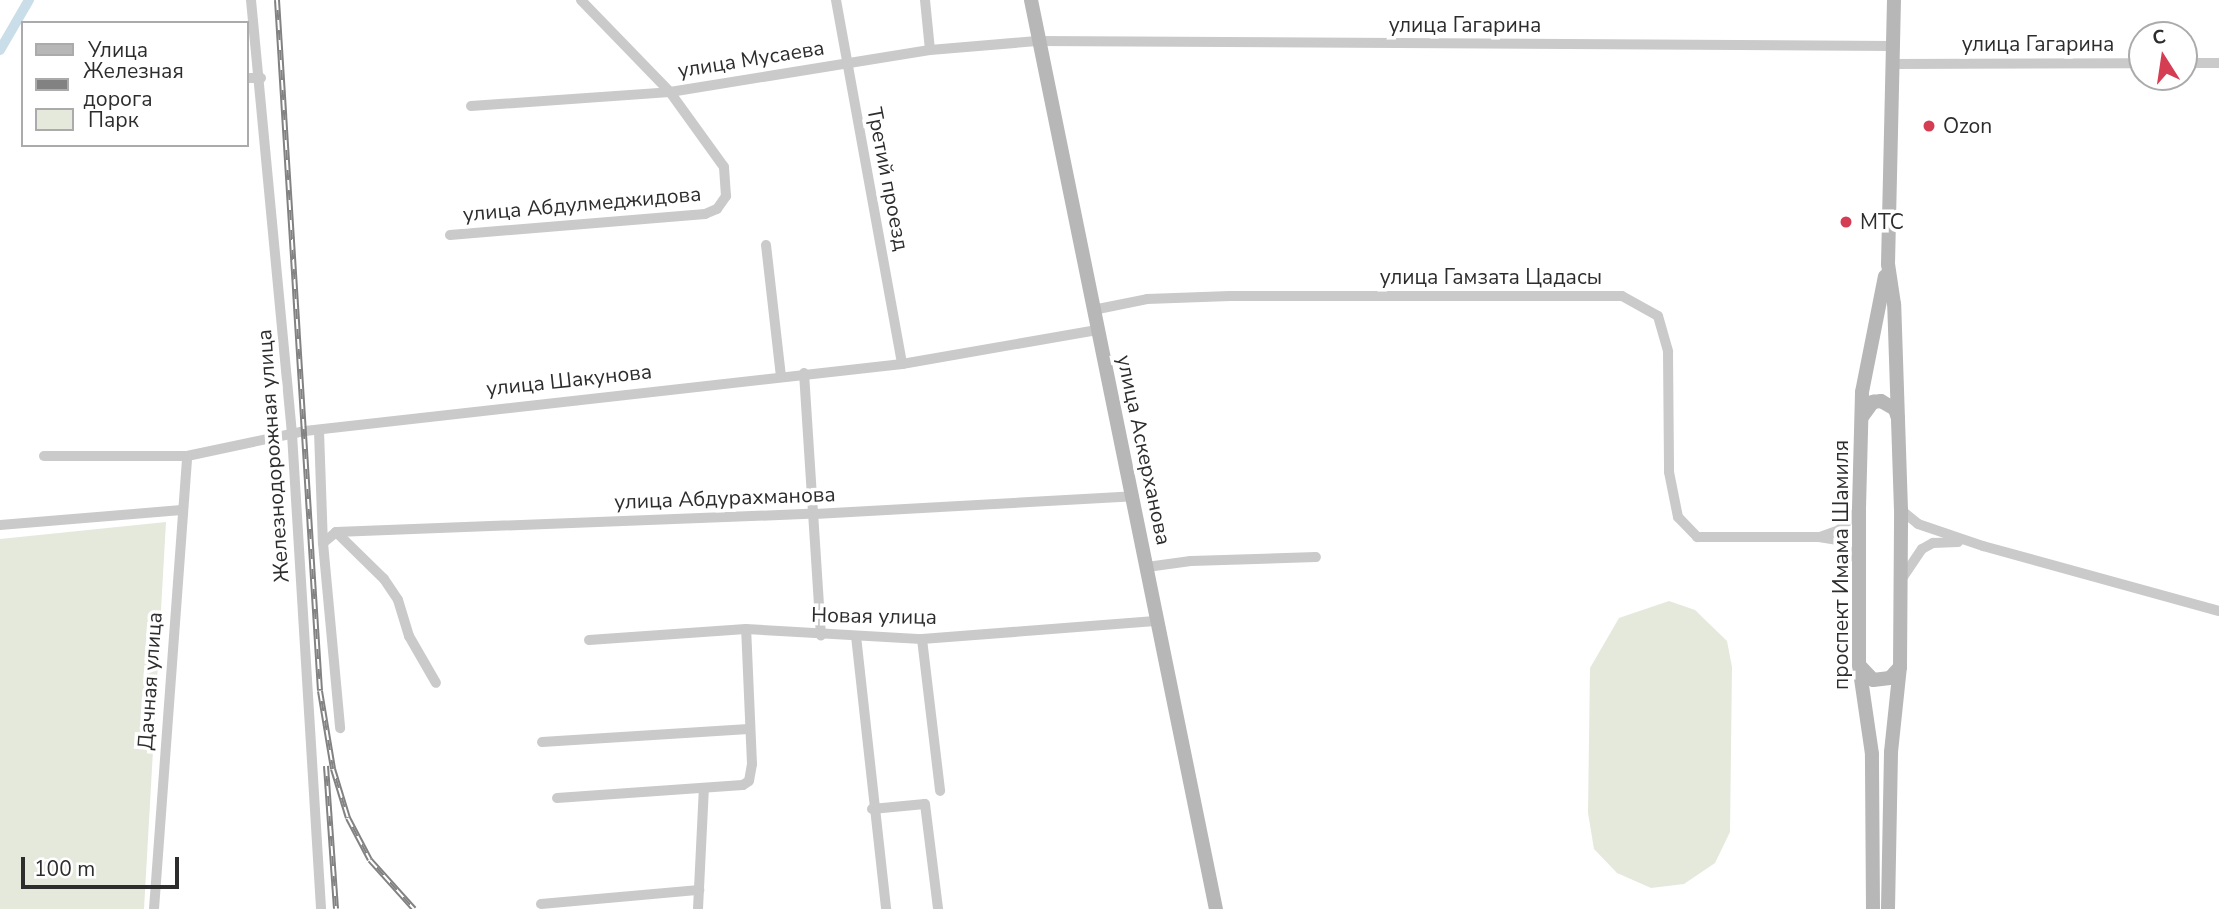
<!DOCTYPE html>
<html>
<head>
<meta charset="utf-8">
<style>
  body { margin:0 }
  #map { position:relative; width:2219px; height:909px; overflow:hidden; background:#fff; font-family:"Nunito Sans",sans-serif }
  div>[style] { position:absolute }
  .green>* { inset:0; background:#e4e9dc }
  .canal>* { height:10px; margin:-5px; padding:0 5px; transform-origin:5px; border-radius:5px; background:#c9dee8 }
  .street>* { height:10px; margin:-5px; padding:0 5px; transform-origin:5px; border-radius:5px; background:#cacaca }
  .secondary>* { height:14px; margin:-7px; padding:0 7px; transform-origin:7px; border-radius:7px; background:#b7b7b7 }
  .rail>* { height:6px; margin-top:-3px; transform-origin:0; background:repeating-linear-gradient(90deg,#fff 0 10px,#828282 0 20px); box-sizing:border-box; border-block:2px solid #828282 }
  .dots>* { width:19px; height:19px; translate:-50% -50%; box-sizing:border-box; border:4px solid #fff; border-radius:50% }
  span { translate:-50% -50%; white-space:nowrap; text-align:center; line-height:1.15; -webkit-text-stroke:7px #fff; paint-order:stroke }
  .street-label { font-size:21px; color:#2d2d2d }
  .poi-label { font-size:21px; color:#2d2d2d }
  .left { translate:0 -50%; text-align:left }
  .legend { position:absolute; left:21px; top:21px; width:228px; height:126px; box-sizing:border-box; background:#fff; border:2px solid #ababab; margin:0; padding:9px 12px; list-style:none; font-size:21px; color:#2d2d2d }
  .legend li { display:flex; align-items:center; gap:14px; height:35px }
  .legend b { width:35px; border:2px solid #ababab }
  .north { position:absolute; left:2128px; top:21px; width:70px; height:70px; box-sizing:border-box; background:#fff; border:2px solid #ababab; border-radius:50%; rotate:348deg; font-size:19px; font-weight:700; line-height:28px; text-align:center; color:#2d2d2d }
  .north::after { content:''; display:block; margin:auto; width:24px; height:32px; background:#d53e52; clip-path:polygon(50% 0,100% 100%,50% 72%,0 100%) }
  .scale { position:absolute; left:21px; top:857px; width:158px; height:32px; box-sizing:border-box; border:4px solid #2d2d2d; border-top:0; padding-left:9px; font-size:21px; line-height:24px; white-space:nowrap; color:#2d2d2d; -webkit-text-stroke:5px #fff; paint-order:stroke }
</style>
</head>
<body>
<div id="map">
  <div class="green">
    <i style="clip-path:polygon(166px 522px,144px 909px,0 909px,0 539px)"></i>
    <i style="clip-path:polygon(1669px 601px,1695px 610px,1727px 641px,1732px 667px,1730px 832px,1715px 863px,1684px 884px,1651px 888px,1617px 873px,1594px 849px,1588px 813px,1590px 668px,1619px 618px)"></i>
  </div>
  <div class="canal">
    <i style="left:0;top:50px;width:58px;rotate:-59.9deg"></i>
  </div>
  <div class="street">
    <i style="left:251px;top:0;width:436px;rotate:84.6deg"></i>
    <i style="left:292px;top:434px;width:476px;rotate:86.5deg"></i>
    <i style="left:836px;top:0;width:370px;rotate:79.7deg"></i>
    <i style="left:925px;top:0;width:50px;rotate:84.3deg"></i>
    <i style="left:2184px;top:63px;width:35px"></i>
    <i style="left:1892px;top:64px;width:250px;rotate:-0.2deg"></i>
    <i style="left:247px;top:78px;width:14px"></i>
    <i style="left:471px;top:106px;width:199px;rotate:-4deg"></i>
    <i style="left:670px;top:92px;width:263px;rotate:-9.2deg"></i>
    <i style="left:930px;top:50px;width:107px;rotate:-4.8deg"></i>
    <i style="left:1037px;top:41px;width:856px;rotate:0.33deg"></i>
    <i style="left:450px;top:235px;width:256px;rotate:-4.7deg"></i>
    <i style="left:705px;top:214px;width:13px;rotate:-23deg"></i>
    <i style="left:717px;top:209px;width:16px;rotate:-55deg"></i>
    <i style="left:726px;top:196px;width:29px;rotate:-94deg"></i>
    <i style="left:724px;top:167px;width:92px;rotate:-125.8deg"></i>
    <i style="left:670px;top:92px;width:128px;rotate:-134.1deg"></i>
    <i style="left:766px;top:245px;width:132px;rotate:83.5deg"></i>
    <i style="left:1093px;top:310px;width:55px;rotate:-11.5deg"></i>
    <i style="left:1147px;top:299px;width:83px;rotate:-2.1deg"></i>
    <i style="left:1230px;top:296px;width:392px"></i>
    <i style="left:1622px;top:296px;width:41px;rotate:29.1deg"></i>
    <i style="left:1658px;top:316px;width:37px;rotate:74deg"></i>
    <i style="left:1668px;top:352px;width:120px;rotate:89.5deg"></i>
    <i style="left:1669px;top:472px;width:46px;rotate:78.7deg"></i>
    <i style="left:1678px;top:517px;width:28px;rotate:46deg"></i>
    <i style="left:1697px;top:537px;width:122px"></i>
    <i style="left:1819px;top:537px;width:19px;rotate:9deg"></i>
    <i style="left:1838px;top:540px;width:28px;rotate:46deg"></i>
    <i style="left:804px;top:373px;width:263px;rotate:86.3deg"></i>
    <i style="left:319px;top:431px;width:112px;rotate:88deg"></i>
    <i style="left:323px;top:543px;width:186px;rotate:84.7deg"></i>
    <i style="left:44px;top:456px;width:143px"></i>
    <i style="left:187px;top:456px;width:121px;rotate:-12deg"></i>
    <i style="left:305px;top:431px;width:601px;rotate:-6.4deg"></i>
    <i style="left:902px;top:364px;width:198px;rotate:-9.9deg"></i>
    <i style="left:1901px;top:510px;width:22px;rotate:39deg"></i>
    <i style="left:1918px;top:524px;width:69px;rotate:18.7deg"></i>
    <i style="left:1983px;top:546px;width:245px;rotate:15.4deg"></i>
    <i style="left:0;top:525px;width:182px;rotate:-4.7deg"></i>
    <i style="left:336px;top:532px;width:67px;rotate:44.4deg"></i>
    <i style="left:384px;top:579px;width:25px;rotate:56deg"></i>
    <i style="left:398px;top:600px;width:38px;rotate:73deg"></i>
    <i style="left:409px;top:636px;width:54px;rotate:60.1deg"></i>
    <i style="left:1820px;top:537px;width:20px;rotate:-20deg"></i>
    <i style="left:1839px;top:530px;width:28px;rotate:-46deg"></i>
    <i style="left:323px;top:543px;width:17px;rotate:-40deg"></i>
    <i style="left:336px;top:532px;width:479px;rotate:-2.2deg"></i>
    <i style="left:815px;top:514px;width:319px;rotate:-3.2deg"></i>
    <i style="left:1147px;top:567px;width:44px;rotate:-7.8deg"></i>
    <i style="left:1191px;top:561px;width:125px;rotate:-1.8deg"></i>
    <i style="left:1903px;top:577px;width:34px;rotate:-56deg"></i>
    <i style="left:1922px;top:549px;width:13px;rotate:-29deg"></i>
    <i style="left:1933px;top:543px;width:25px;rotate:-2deg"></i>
    <i style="left:856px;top:636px;width:275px;rotate:83.7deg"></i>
    <i style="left:922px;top:639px;width:153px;rotate:83.2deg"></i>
    <i style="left:589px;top:640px;width:157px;rotate:-4deg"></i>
    <i style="left:746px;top:629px;width:176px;rotate:3.3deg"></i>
    <i style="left:922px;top:639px;width:237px;rotate:-4.4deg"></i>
    <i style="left:542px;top:742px;width:207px;rotate:-3.6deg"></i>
    <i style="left:557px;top:798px;width:186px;rotate:-4deg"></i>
    <i style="left:743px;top:785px;width:7px;rotate:-34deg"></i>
    <i style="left:749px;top:781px;width:17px;rotate:-80deg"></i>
    <i style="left:752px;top:764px;width:135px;rotate:-92.5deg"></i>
    <i style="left:872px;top:809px;width:53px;rotate:-5.4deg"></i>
    <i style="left:925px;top:804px;width:106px;rotate:82.9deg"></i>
    <i style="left:541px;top:904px;width:159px;rotate:-5.1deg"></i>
    <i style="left:154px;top:909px;width:454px;rotate:-85.8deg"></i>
    <i style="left:698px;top:909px;width:121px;rotate:-87.2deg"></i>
  </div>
  <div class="secondary">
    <i style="left:1031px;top:0;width:928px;rotate:78.5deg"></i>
    <i style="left:1862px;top:417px;width:19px;rotate:-54deg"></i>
    <i style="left:1873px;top:402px;width:8px;rotate:-7deg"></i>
    <i style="left:1881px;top:401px;width:16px;rotate:30deg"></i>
    <i style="left:1895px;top:409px;width:9px;rotate:72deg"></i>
    <i style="left:1860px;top:666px;width:19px;rotate:47deg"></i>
    <i style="left:1873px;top:680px;width:17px;rotate:-7deg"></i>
    <i style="left:1890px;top:678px;width:15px;rotate:-48deg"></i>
    <i style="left:1873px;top:909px;width:155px;rotate:-90.4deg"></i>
    <i style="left:1872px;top:754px;width:90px;rotate:-98.3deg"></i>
    <i style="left:1859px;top:665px;width:157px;rotate:-90deg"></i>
    <i style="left:1859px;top:508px;width:116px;rotate:-88.5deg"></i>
    <i style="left:1862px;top:392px;width:118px;rotate:-78.8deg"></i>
    <i style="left:1888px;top:909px;width:157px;rotate:-88.9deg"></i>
    <i style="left:1891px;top:752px;width:85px;rotate:-84deg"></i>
    <i style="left:1900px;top:667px;width:157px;rotate:-89.6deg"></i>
    <i style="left:1901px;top:510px;width:206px;rotate:-91.9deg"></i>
    <i style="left:1894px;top:304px;width:40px;rotate:-98.5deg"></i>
    <i style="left:1888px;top:264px;width:264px;rotate:-88.7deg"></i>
  </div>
  <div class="rail">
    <i style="left:277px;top:0;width:692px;rotate:86.44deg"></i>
    <i style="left:320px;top:691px;width:79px;rotate:80.5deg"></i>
    <i style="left:333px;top:769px;width:51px;rotate:73deg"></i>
    <i style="left:348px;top:818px;width:47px;rotate:62.4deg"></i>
    <i style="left:370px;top:860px;width:66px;rotate:48.1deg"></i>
    <i style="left:326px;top:766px;width:143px;rotate:86deg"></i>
  </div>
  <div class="dots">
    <i style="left:1929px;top:126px;background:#d53e52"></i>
    <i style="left:1846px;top:222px;background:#d53e52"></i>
  </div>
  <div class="street-label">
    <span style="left:1465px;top:25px">улица Гагарина</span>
    <span style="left:2038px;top:44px">улица Гагарина</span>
    <span style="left:751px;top:59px;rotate:-9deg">улица Мусаева</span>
    <span style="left:888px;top:179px;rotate:79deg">Третий проезд</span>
    <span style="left:582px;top:204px;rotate:-5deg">улица Абдулмеджидова</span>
    <span style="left:1491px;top:277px">улица Гамзата Цадасы</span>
    <span style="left:569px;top:380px;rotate:-6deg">улица Шакунова</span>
    <span style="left:1144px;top:450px;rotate:78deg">улица Аскерханова</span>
    <span style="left:273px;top:456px;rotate:-94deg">Железнодорожная улица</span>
    <span style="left:725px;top:498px;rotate:-2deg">улица Абдурахманова</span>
    <span style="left:1841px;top:565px;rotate:-90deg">проспект Имама Шамиля</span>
    <span style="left:874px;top:616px;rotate:1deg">Новая улица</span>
    <span style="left:150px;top:681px;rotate:-86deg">Дачная улица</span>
  </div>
  <div class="poi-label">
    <span class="left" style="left:1943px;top:126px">Ozon</span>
    <span class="left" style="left:1860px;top:222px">МТС</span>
  </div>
  <ul class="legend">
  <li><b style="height:9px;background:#b7b7b7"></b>Улица</li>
  <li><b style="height:9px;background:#828282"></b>Железная дорога</li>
  <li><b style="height:19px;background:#e4e9dc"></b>Парк</li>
  </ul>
  <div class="north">С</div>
  <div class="scale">100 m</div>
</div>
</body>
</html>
